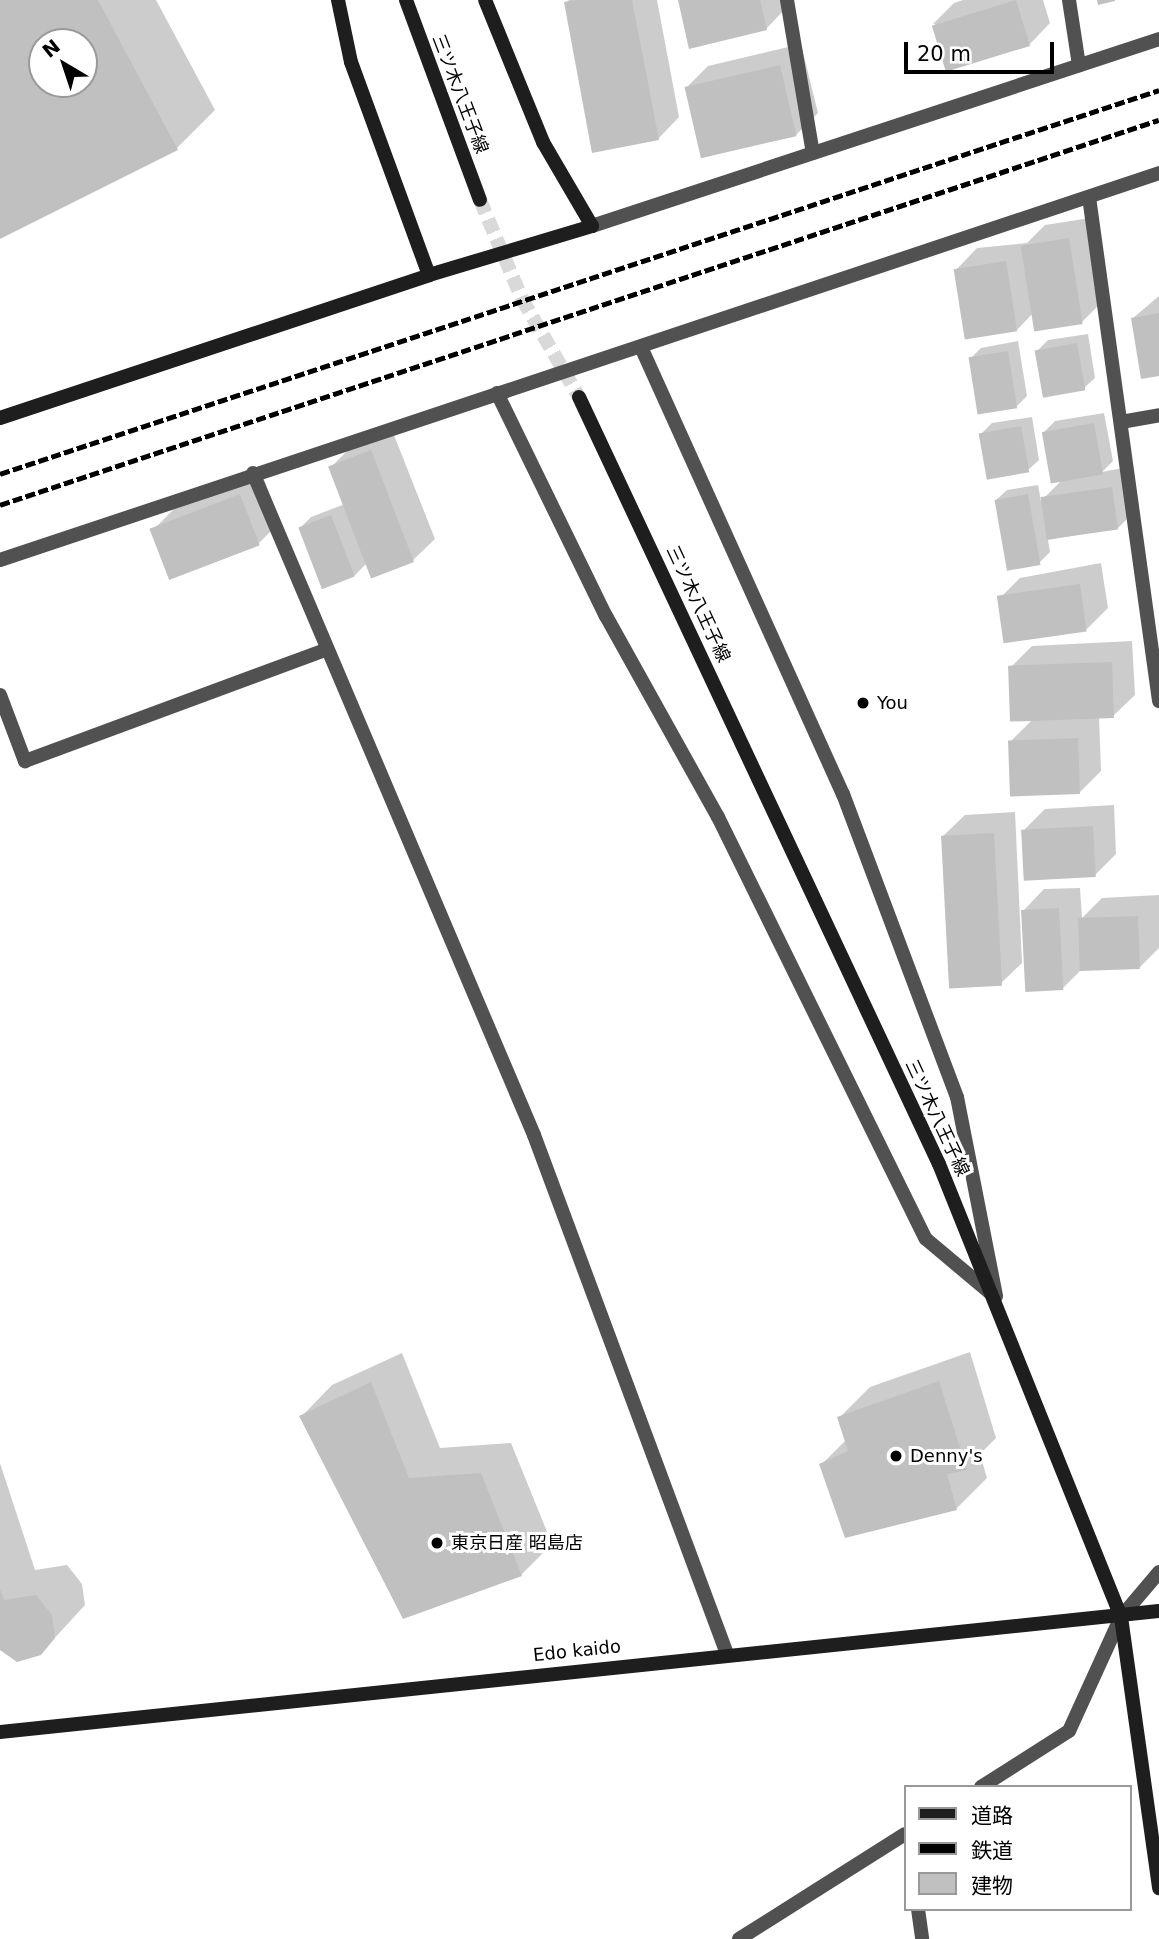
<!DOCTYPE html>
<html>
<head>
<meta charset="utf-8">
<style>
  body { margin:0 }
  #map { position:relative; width:1159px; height:1939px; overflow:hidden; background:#fff; font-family:"DejaVu Sans","Noto Sans JP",sans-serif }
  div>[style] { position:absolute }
  .shadow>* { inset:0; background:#0003 }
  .building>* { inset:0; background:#c0c0c0; transform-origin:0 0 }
  .secondary-tunnel>* { height:14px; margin-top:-7px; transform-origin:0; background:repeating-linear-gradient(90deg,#d9d9d9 0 14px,transparent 0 21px) }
  .lane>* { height:14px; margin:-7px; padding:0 7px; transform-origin:7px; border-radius:7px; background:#515151 }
  .street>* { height:14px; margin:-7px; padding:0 7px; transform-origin:7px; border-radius:7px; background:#515151 }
  .secondary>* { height:14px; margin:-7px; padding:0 7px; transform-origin:7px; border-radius:7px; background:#1e1e1e }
  .rail>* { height:5px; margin-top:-2.5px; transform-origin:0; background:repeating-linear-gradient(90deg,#000 0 10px,transparent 0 13.5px) }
  .dots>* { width:19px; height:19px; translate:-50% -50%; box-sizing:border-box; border:4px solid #fff; border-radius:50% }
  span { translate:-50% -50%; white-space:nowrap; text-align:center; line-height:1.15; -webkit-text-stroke:6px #fff; paint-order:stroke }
  .street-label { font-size:18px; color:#000 }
  .poi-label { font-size:18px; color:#000 }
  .left { translate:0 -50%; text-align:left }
  .legend { position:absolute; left:904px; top:1785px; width:228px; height:126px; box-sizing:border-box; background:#fff; border:2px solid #999; margin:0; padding:9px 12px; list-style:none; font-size:21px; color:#000 }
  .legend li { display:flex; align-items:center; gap:14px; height:35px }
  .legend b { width:35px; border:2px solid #999 }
  .north { position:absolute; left:28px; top:28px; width:70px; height:70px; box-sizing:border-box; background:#fff; border:2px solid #999; border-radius:50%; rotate:321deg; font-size:19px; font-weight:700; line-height:28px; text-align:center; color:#000 }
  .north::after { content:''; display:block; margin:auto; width:24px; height:32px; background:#000; clip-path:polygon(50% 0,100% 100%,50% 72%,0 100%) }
  .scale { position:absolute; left:904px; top:42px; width:150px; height:32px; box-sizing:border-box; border:4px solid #000; border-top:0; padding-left:9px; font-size:21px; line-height:24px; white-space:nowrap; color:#000; -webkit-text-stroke:5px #fff; paint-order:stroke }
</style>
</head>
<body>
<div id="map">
  <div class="shadow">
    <i style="clip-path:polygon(evenodd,0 0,156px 0,215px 110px,177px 148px,0 237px,0 0,42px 42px,84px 42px,84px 84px,42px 84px,42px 42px)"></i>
    <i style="clip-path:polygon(569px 0,657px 0,679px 117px,658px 139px,566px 3px)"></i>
    <i style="clip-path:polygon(680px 0,786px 0,787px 7px,766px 29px)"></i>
    <i style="clip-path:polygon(963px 0,1043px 0,1050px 23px,1029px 45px,933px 24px,954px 3px)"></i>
    <i style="clip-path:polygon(801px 44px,818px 113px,796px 135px,686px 88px,708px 66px)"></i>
    <i style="clip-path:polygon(1090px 218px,1103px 301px,1082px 322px,1034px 312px,1017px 330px,956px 270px,977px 248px,1027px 243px,1045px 225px)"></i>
    <i style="clip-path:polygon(1159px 296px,1159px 374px,1133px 318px)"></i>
    <i style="clip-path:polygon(1088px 334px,1095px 378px,1084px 388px,1037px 351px,1048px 340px)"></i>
    <i style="clip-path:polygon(1018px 341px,1027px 396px,1016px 407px,970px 359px,981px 348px)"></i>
    <i style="clip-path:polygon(1104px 413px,1113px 461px,1102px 472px,1133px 466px,1139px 507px,1118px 528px,1048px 540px,1050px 552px,1039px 563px,996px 500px,1007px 490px,1038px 485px,1041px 501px,1064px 478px,1044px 432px,1055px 421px)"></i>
    <i style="clip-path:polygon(1032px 417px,1039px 460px,1028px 470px,981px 434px,992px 423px)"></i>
    <i style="clip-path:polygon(392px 430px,435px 539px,413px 560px,373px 577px,367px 563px,354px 576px,300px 528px,311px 517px,345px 504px,330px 468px,352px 446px)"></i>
    <i style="clip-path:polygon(262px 474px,280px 522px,259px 543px,152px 531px,174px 509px)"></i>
    <i style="clip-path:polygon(1101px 563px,1108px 608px,1087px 629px,999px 599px,1020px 578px)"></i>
    <i style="clip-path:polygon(1132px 641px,1135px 695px,1113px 716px,1099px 717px,1101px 771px,1080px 792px,1010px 742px,1031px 721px,1010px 668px,1032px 646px)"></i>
    <i style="clip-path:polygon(1114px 805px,1116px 854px,1095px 875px,1023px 831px,1045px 809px)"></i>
    <i style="clip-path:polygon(1015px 812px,1022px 963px,1000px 984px,943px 836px,965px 815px)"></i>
    <i style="clip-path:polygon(1080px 888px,1082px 918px,1102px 898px,1159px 895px,1159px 948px,1140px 967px,1081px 970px,1063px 988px,1023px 911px,1044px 889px)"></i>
    <i style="clip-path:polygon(970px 1352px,996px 1438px,980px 1454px,987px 1478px,956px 1509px,821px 1465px,846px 1440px,839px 1418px,870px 1387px)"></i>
    <i style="clip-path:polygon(402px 1353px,440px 1448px,511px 1443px,552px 1544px,521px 1575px,302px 1416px,332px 1385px)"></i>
    <i style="clip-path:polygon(0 1463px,35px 1570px,67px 1565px,82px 1584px,85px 1605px,40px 1654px,0 1648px)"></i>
  </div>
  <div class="building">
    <i style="clip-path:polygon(evenodd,0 0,98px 0,178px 150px,0 239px,0 0,42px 42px,84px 42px,84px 84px,42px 84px,42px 42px)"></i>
    <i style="clip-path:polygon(575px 0,632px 0,659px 140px,592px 153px,564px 2px)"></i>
    <i style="clip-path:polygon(678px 0,760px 0,767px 30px,689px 49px)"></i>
    <i style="left:1016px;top:0;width:48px;height:88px;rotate:73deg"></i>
    <i style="clip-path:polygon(1097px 0,1115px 0,1115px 1px,1098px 5px)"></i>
    <i style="left:780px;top:65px;width:73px;height:98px;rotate:77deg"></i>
    <i style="left:1069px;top:238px;width:87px;height:49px;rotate:81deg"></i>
    <i style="left:1006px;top:261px;width:71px;height:53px;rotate:81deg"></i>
    <i style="clip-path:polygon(1159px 313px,1159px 376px,1141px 379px,1131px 318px)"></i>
    <i style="left:1077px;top:343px;width:48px;height:43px;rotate:80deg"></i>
    <i style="left:1008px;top:351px;width:58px;height:40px;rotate:81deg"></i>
    <i style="left:1094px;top:423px;width:52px;height:53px;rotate:80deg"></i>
    <i style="left:1021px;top:426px;width:47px;height:43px;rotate:80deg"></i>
    <i style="left:371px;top:450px;width:120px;height:46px;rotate:69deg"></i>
    <i style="left:1112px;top:487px;width:43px;height:72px;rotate:82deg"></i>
    <i style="left:240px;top:494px;width:55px;height:97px;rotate:69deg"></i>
    <i style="left:1028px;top:494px;width:72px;height:34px;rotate:80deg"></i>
    <i style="left:331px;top:515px;width:66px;height:35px;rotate:69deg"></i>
    <i style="left:1080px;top:584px;width:48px;height:84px;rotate:82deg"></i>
    <i style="left:1112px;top:662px;width:56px;height:104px;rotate:88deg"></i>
    <i style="left:1078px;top:738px;width:56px;height:70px;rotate:88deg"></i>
    <i style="left:1093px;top:826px;width:51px;height:72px;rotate:87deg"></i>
    <i style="left:994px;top:833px;width:153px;height:53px;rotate:87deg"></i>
    <i style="left:1059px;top:908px;width:82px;height:38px;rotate:87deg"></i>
    <i style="left:1138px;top:916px;width:53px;height:60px;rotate:88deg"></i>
    <i style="clip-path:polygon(939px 1381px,967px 1470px,947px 1474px,957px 1510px,845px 1538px,819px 1464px,848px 1451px,837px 1417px)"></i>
    <i style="clip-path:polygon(371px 1382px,409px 1478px,481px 1473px,522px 1576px,403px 1619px,299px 1416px)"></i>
    <i style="clip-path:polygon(0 1589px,4px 1600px,36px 1595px,52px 1615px,55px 1638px,41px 1655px,17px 1662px,0 1650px)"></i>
  </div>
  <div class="secondary-tunnel">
    <i style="left:480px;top:200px;width:108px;rotate:67deg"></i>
    <i style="left:522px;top:299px;width:113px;rotate:59.8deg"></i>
  </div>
  <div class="lane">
    <i style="left:1121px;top:422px;width:39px;rotate:-10deg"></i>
    <i style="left:0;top:695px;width:71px;rotate:69.3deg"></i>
    <i style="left:25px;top:761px;width:320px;rotate:-20.3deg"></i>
  </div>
  <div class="street">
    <i style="left:787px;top:0;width:155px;rotate:80.4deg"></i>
    <i style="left:1069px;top:0;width:66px;rotate:81.3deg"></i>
    <i style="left:1089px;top:197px;width:509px;rotate:82.09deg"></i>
    <i style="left:592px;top:226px;width:597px;rotate:-18.25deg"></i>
    <i style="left:641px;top:347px;width:491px;rotate:65.7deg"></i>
    <i style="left:843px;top:794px;width:324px;rotate:69.4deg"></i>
    <i style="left:957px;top:1097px;width:203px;rotate:78.9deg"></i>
    <i style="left:497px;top:393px;width:248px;rotate:64deg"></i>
    <i style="left:606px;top:616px;width:230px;rotate:60.9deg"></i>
    <i style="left:718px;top:817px;width:470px;rotate:63.8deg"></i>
    <i style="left:926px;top:1239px;width:89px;rotate:40deg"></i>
    <i style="left:253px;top:473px;width:719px;rotate:67deg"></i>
    <i style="left:534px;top:1135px;width:554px;rotate:69.6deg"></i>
    <i style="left:0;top:560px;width:1222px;rotate:-18.46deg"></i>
    <i style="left:981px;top:1787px;width:104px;rotate:-32.5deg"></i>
    <i style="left:1069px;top:1731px;width:125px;rotate:-65.5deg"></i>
    <i style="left:1121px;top:1617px;width:59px;rotate:-49.8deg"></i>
    <i style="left:918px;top:1909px;width:30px;rotate:82deg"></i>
    <i style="left:739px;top:1939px;width:196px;rotate:-32.3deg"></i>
  </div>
  <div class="secondary">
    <i style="left:338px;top:0;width:63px;rotate:78.2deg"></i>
    <i style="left:351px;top:62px;width:227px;rotate:69.9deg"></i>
    <i style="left:406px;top:0;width:213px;rotate:69.7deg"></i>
    <i style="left:579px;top:397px;width:847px;rotate:64.86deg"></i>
    <i style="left:939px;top:1164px;width:488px;rotate:68.1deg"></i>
    <i style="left:1121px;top:1617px;width:274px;rotate:82deg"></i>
    <i style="left:0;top:418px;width:452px;rotate:-18.4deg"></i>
    <i style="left:429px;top:275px;width:170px;rotate:-16.7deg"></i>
    <i style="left:592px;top:226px;width:97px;rotate:-120.3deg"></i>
    <i style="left:543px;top:142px;width:153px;rotate:-112.2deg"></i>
    <i style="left:0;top:1732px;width:1165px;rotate:-5.96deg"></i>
  </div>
  <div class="rail">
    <i style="left:0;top:474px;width:1221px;rotate:-18.33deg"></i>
    <i style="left:0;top:505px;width:1221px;rotate:-18.38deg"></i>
  </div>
  <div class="dots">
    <i style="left:863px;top:703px;background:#000"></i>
    <i style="left:896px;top:1456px;background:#000"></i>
    <i style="left:437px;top:1543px;background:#000"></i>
  </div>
  <div class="street-label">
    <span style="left:460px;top:94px;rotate:69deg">三ツ木八王子線</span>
    <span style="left:698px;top:604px;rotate:65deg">三ツ木八王子線</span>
    <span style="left:937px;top:1118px;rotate:65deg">三ツ木八王子線</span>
    <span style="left:577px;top:1651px;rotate:-6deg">Edo kaido</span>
  </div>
  <div class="poi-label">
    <span class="left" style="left:877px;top:703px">You</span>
    <span class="left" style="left:910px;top:1456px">Denny's</span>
    <span class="left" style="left:451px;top:1543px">東京日産 昭島店</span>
  </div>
  <ul class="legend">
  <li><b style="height:9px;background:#1e1e1e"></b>道路</li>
  <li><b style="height:9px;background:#000"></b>鉄道</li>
  <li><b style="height:19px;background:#c0c0c0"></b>建物</li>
  </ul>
  <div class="north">N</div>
  <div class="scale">20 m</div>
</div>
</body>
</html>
